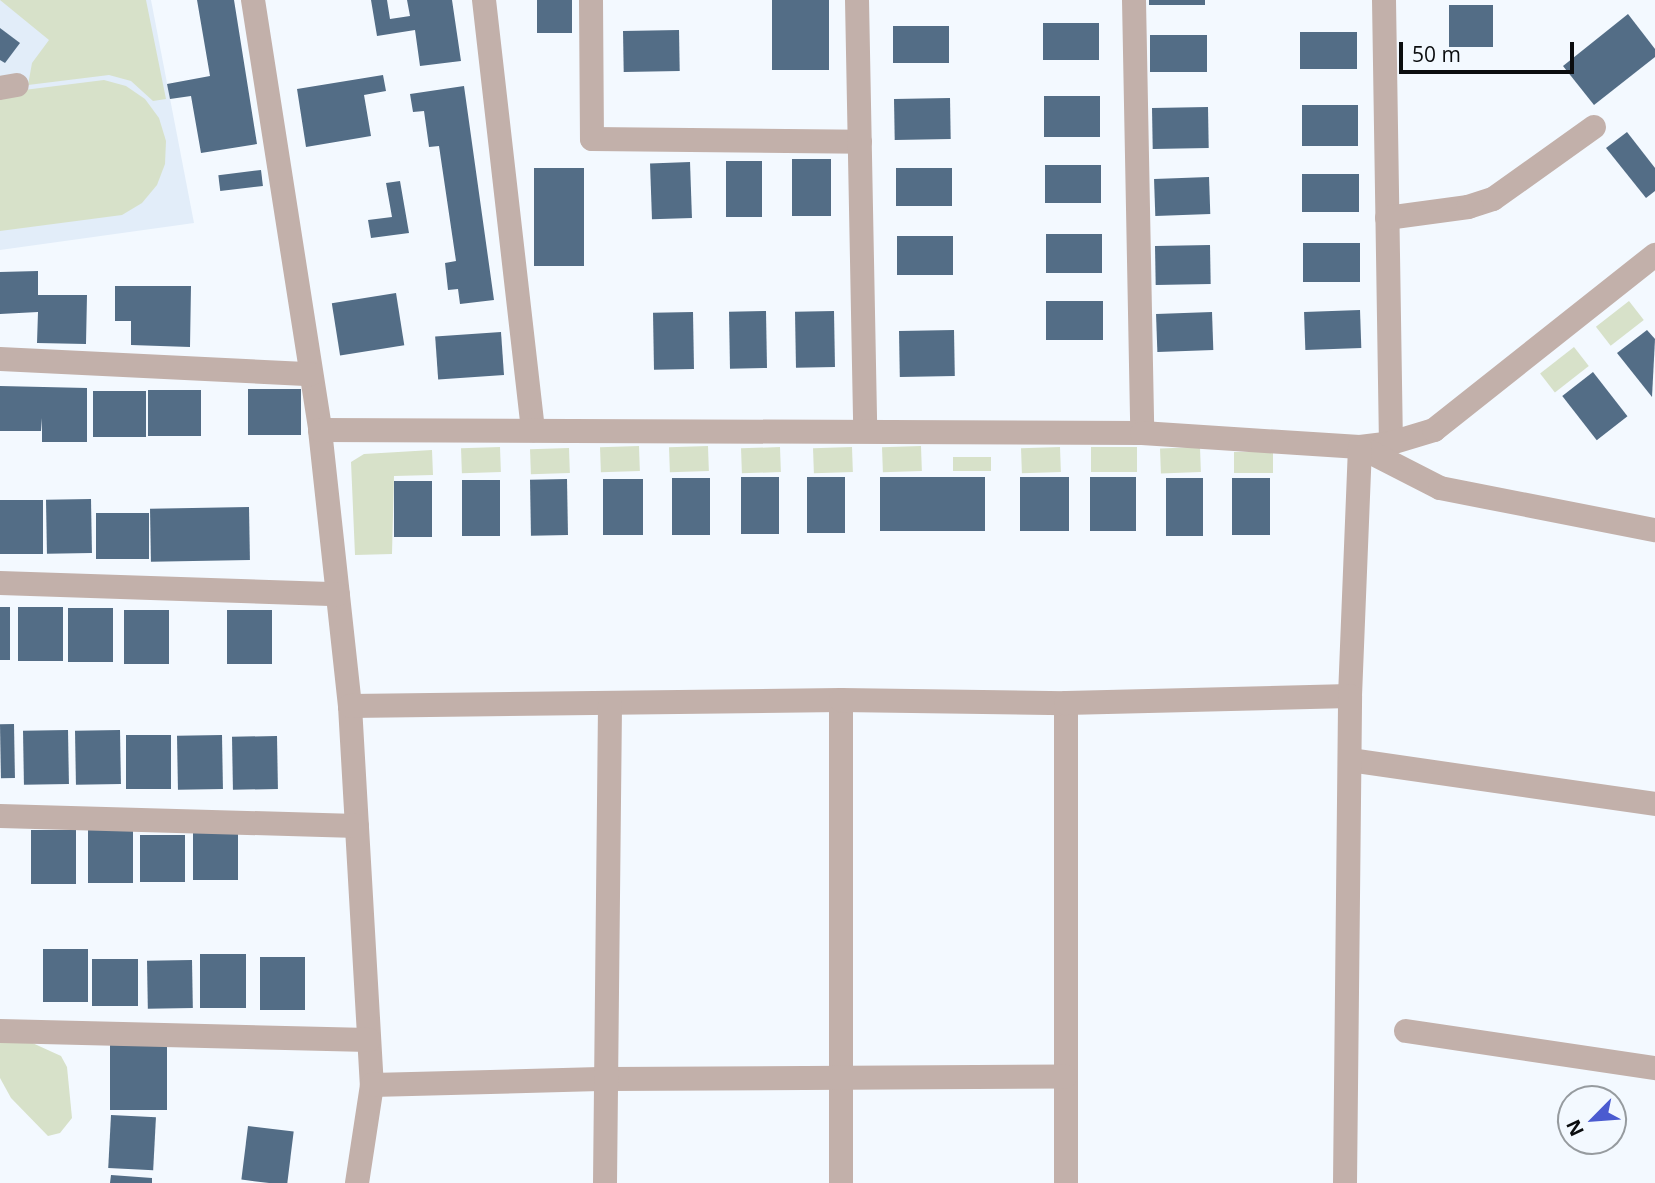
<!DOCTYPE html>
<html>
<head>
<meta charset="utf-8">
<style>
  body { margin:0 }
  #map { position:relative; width:1655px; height:1183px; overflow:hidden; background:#f3f9ff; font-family:"Open Sans",sans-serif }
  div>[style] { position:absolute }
  .built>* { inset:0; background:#e2edf9 }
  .green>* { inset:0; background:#d7e1c9; transform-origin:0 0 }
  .building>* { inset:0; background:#536d86; transform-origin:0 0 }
  .minor>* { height:24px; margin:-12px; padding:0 12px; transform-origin:12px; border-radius:12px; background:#c2b0aa }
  span { translate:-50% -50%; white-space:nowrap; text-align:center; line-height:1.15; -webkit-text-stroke:6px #f3f9ff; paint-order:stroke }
  .north { position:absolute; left:1557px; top:1085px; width:70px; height:70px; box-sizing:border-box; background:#f3f9ff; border:2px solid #969b9f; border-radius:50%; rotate:245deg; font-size:19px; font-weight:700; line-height:28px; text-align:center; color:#0b0d0f }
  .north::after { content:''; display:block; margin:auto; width:24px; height:32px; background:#4b5bd0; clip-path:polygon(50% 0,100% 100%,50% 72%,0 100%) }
  .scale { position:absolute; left:1399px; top:42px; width:175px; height:32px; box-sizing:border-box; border:4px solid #0b0d0f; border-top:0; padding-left:9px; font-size:21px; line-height:24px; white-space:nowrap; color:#0b0d0f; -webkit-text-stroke:5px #f3f9ff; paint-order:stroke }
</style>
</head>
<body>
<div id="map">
  <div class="built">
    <i style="clip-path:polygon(0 0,151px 0,194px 223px,0 250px)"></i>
  </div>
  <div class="green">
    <i style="clip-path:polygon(0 0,146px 0,166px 99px,153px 101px,131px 81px,109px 75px,28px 85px,32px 63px,49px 40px)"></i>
    <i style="clip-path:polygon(104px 80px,126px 86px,145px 99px,159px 118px,166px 141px,165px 164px,157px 185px,142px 203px,122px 215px,0 231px,0 93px)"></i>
    <i style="left:1629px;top:301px;width:24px;height:42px;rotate:52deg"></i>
    <i style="left:1574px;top:347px;width:24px;height:43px;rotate:52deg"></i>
    <i style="left:639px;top:446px;width:25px;height:39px;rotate:88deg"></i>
    <i style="left:708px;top:446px;width:25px;height:39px;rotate:88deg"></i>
    <i style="left:921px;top:446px;width:25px;height:39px;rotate:88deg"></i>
    <i style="left:500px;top:447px;width:25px;height:39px;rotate:88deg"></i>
    <i style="left:780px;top:447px;width:25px;height:39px;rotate:88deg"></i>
    <i style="left:852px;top:447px;width:25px;height:39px;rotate:88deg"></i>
    <i style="left:1060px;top:447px;width:25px;height:39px;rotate:88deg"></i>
    <i style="left:1091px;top:447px;width:46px;height:25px"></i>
    <i style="left:1200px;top:447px;width:25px;height:40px;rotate:88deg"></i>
    <i style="left:569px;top:448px;width:25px;height:39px;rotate:88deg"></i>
    <i style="clip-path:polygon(432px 450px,433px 475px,394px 476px,392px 554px,355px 555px,351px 462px,364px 454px)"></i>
    <i style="left:1273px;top:452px;width:21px;height:39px;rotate:90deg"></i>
    <i style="left:953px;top:457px;width:38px;height:14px"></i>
    <i style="clip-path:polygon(0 1041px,28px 1041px,61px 1056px,67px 1067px,72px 1118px,60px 1133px,48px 1136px,11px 1098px,0 1078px)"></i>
  </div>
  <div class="building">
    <i style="clip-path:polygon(197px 0,234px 0,257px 144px,201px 153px,191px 96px,170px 99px,167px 84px,210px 76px)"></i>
    <i style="clip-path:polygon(371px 0,387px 0,390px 19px,410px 16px,407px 0,452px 0,461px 61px,420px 66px,415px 30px,377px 36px)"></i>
    <i style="left:537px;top:0;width:35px;height:33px"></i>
    <i style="left:772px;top:0;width:57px;height:70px"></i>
    <i style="left:1149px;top:0;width:56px;height:5px"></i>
    <i style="left:1449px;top:5px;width:44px;height:42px"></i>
    <i style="clip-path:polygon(1628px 14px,1655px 49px,1655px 57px,1594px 105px,1563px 66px)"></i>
    <i style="left:1099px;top:23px;width:37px;height:56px;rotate:90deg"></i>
    <i style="left:949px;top:26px;width:37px;height:56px;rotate:90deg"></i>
    <i style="clip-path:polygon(0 28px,20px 43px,5px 63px,0 60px)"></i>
    <i style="left:679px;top:30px;width:41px;height:56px;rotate:89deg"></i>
    <i style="left:1357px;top:32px;width:37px;height:57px;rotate:90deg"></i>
    <i style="left:1207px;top:35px;width:37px;height:57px;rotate:90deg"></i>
    <i style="clip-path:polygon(383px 75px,386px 91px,364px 95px,371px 136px,306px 147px,297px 89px)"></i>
    <i style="clip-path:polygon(464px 86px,494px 300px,460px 304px,458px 289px,448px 290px,445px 263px,456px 261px,439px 146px,429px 147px,424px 111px,413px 112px,410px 94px)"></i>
    <i style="left:1044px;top:96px;width:56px;height:41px"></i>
    <i style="left:950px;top:98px;width:41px;height:56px;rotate:89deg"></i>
    <i style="left:1302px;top:105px;width:56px;height:41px"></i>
    <i style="left:1208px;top:107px;width:41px;height:56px;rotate:89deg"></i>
    <i style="clip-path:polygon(1627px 132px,1655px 168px,1655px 191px,1646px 198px,1606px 148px)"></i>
    <i style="left:792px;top:159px;width:39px;height:57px"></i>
    <i style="left:726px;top:161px;width:36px;height:56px"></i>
    <i style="left:690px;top:162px;width:56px;height:40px;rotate:88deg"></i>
    <i style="left:1101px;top:165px;width:38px;height:56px;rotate:90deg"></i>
    <i style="left:534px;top:168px;width:50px;height:98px"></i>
    <i style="left:896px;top:168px;width:56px;height:38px"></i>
    <i style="left:261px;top:170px;width:16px;height:43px;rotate:83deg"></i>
    <i style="left:1359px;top:174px;width:38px;height:57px;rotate:90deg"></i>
    <i style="left:1209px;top:177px;width:37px;height:55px;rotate:88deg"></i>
    <i style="clip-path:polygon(400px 181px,409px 233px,371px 238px,368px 220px,392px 217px,386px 183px)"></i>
    <i style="left:1046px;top:234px;width:56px;height:39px"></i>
    <i style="left:953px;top:236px;width:39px;height:56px;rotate:90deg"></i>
    <i style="left:1303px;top:243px;width:57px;height:39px"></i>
    <i style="left:1210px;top:245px;width:39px;height:55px;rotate:89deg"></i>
    <i style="clip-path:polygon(38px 271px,38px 295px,87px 295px,86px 344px,37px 343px,38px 312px,0 314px,0 272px)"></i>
    <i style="clip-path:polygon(115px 286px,191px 286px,190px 347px,131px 345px,131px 321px,115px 321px)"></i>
    <i style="left:396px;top:293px;width:53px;height:65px;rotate:81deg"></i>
    <i style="left:1046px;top:301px;width:57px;height:39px"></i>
    <i style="left:1360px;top:310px;width:38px;height:56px;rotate:88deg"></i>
    <i style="left:766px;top:311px;width:57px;height:37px;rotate:89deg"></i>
    <i style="left:834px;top:311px;width:56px;height:39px;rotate:89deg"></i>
    <i style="left:693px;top:312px;width:57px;height:40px;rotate:89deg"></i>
    <i style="left:1212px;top:312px;width:38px;height:56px;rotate:88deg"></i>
    <i style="left:954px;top:330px;width:46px;height:55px;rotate:89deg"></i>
    <i style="clip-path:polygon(1647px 330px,1655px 339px,1652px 397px,1617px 353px)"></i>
    <i style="left:501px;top:332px;width:43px;height:66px;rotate:86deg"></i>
    <i style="left:1593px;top:372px;width:56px;height:39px;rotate:52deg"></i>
    <i style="clip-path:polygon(0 386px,87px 388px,87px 442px,42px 442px,42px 418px,41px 431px,0 431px)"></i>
    <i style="left:248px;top:389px;width:53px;height:46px"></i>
    <i style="left:148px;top:390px;width:53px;height:46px"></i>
    <i style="left:93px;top:391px;width:53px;height:46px"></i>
    <i style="left:741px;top:477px;width:38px;height:57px"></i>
    <i style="left:807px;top:477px;width:38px;height:56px"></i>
    <i style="left:880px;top:477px;width:105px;height:54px"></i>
    <i style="left:1020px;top:477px;width:49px;height:54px"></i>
    <i style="left:1090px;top:477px;width:46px;height:54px"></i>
    <i style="left:672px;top:478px;width:38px;height:57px"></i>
    <i style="left:1166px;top:478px;width:37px;height:58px"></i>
    <i style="left:1232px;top:478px;width:38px;height:57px"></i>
    <i style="left:567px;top:479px;width:56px;height:37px;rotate:89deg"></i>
    <i style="left:603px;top:479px;width:40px;height:56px"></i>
    <i style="left:462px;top:480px;width:38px;height:56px"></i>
    <i style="left:394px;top:481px;width:38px;height:56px"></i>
    <i style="left:91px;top:499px;width:54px;height:45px;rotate:89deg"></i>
    <i style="left:43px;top:500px;width:54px;height:43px;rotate:90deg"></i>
    <i style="left:249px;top:507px;width:53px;height:99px;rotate:89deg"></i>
    <i style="left:96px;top:513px;width:53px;height:46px"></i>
    <i style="left:0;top:607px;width:10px;height:53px"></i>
    <i style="left:18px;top:607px;width:45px;height:54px"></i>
    <i style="left:68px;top:608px;width:45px;height:54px"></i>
    <i style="left:124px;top:610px;width:45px;height:54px"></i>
    <i style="left:227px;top:610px;width:45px;height:54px"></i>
    <i style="left:14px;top:724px;width:54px;height:14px;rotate:89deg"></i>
    <i style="left:68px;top:730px;width:54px;height:45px;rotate:89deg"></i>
    <i style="left:120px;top:730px;width:54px;height:45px;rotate:89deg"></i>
    <i style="left:126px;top:735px;width:45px;height:54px"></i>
    <i style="left:222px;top:735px;width:54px;height:45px;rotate:89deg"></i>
    <i style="left:277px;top:736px;width:53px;height:45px;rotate:89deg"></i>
    <i style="left:88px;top:829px;width:45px;height:54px"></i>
    <i style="left:31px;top:830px;width:45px;height:54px"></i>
    <i style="left:193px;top:833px;width:45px;height:47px"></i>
    <i style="left:140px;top:835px;width:45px;height:47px"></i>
    <i style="left:43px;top:949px;width:45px;height:53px"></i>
    <i style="left:200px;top:954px;width:46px;height:54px"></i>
    <i style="left:260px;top:957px;width:45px;height:53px"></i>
    <i style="left:92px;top:959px;width:46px;height:47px"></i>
    <i style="left:192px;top:960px;width:48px;height:45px;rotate:89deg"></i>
    <i style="left:110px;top:1045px;width:57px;height:65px"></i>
    <i style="left:111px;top:1115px;width:45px;height:53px;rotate:3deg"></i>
    <i style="left:248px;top:1126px;width:46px;height:54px;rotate:7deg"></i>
    <i style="clip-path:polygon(111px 1175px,152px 1178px,152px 1183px,110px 1183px)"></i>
  </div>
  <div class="minor">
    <i style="left:253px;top:0;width:435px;rotate:81.1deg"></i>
    <i style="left:320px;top:430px;width:278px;rotate:83.8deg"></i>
    <i style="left:350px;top:706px;width:380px;rotate:86.7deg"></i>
    <i style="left:372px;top:1085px;width:99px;rotate:98.7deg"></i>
    <i style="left:484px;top:0;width:433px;rotate:83.5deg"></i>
    <i style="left:591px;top:0;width:139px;rotate:89.6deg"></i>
    <i style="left:592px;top:139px;width:268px;rotate:0.6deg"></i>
    <i style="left:857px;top:0;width:431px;rotate:88.9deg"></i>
    <i style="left:1134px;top:0;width:433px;rotate:88.9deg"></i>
    <i style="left:1384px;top:0;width:443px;rotate:89.1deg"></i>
    <i style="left:0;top:88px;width:17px;rotate:-10deg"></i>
    <i style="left:1387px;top:218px;width:82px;rotate:-7.7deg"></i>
    <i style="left:1468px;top:207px;width:26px;rotate:-18deg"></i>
    <i style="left:1493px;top:199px;width:124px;rotate:-35.5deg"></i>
    <i style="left:0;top:359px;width:311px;rotate:2.8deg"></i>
    <i style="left:320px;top:430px;width:822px;rotate:0.21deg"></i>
    <i style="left:1142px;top:433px;width:218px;rotate:3.7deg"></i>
    <i style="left:1360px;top:447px;width:31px;rotate:-7deg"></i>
    <i style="left:1391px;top:443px;width:45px;rotate:-16.8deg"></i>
    <i style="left:1434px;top:430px;width:282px;rotate:-38.4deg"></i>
    <i style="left:1360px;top:447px;width:90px;rotate:27.1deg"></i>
    <i style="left:1440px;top:488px;width:219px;rotate:11.1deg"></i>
    <i style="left:0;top:583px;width:338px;rotate:1.9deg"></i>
    <i style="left:841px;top:700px;width:483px;rotate:90deg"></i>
    <i style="left:1066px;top:703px;width:480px;rotate:90deg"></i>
    <i style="left:350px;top:706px;width:491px;rotate:-0.7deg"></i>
    <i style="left:841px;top:700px;width:225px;rotate:0.8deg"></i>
    <i style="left:1066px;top:703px;width:284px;rotate:-1.4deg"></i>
    <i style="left:1350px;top:696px;width:249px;rotate:-87.7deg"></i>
    <i style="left:1350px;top:760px;width:308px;rotate:8.2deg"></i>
    <i style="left:0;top:816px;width:357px;rotate:1.6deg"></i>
    <i style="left:0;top:1031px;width:369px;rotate:1.4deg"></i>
    <i style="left:1406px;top:1031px;width:252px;rotate:8.5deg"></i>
    <i style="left:372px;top:1085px;width:237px;rotate:-1.5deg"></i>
    <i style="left:609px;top:1079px;width:456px;rotate:-0.3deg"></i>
    <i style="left:605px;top:1183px;width:479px;rotate:-89.4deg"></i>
    <i style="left:1345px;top:1183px;width:487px;rotate:-89.4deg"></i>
  </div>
  <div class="north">N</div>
  <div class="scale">50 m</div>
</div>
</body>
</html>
